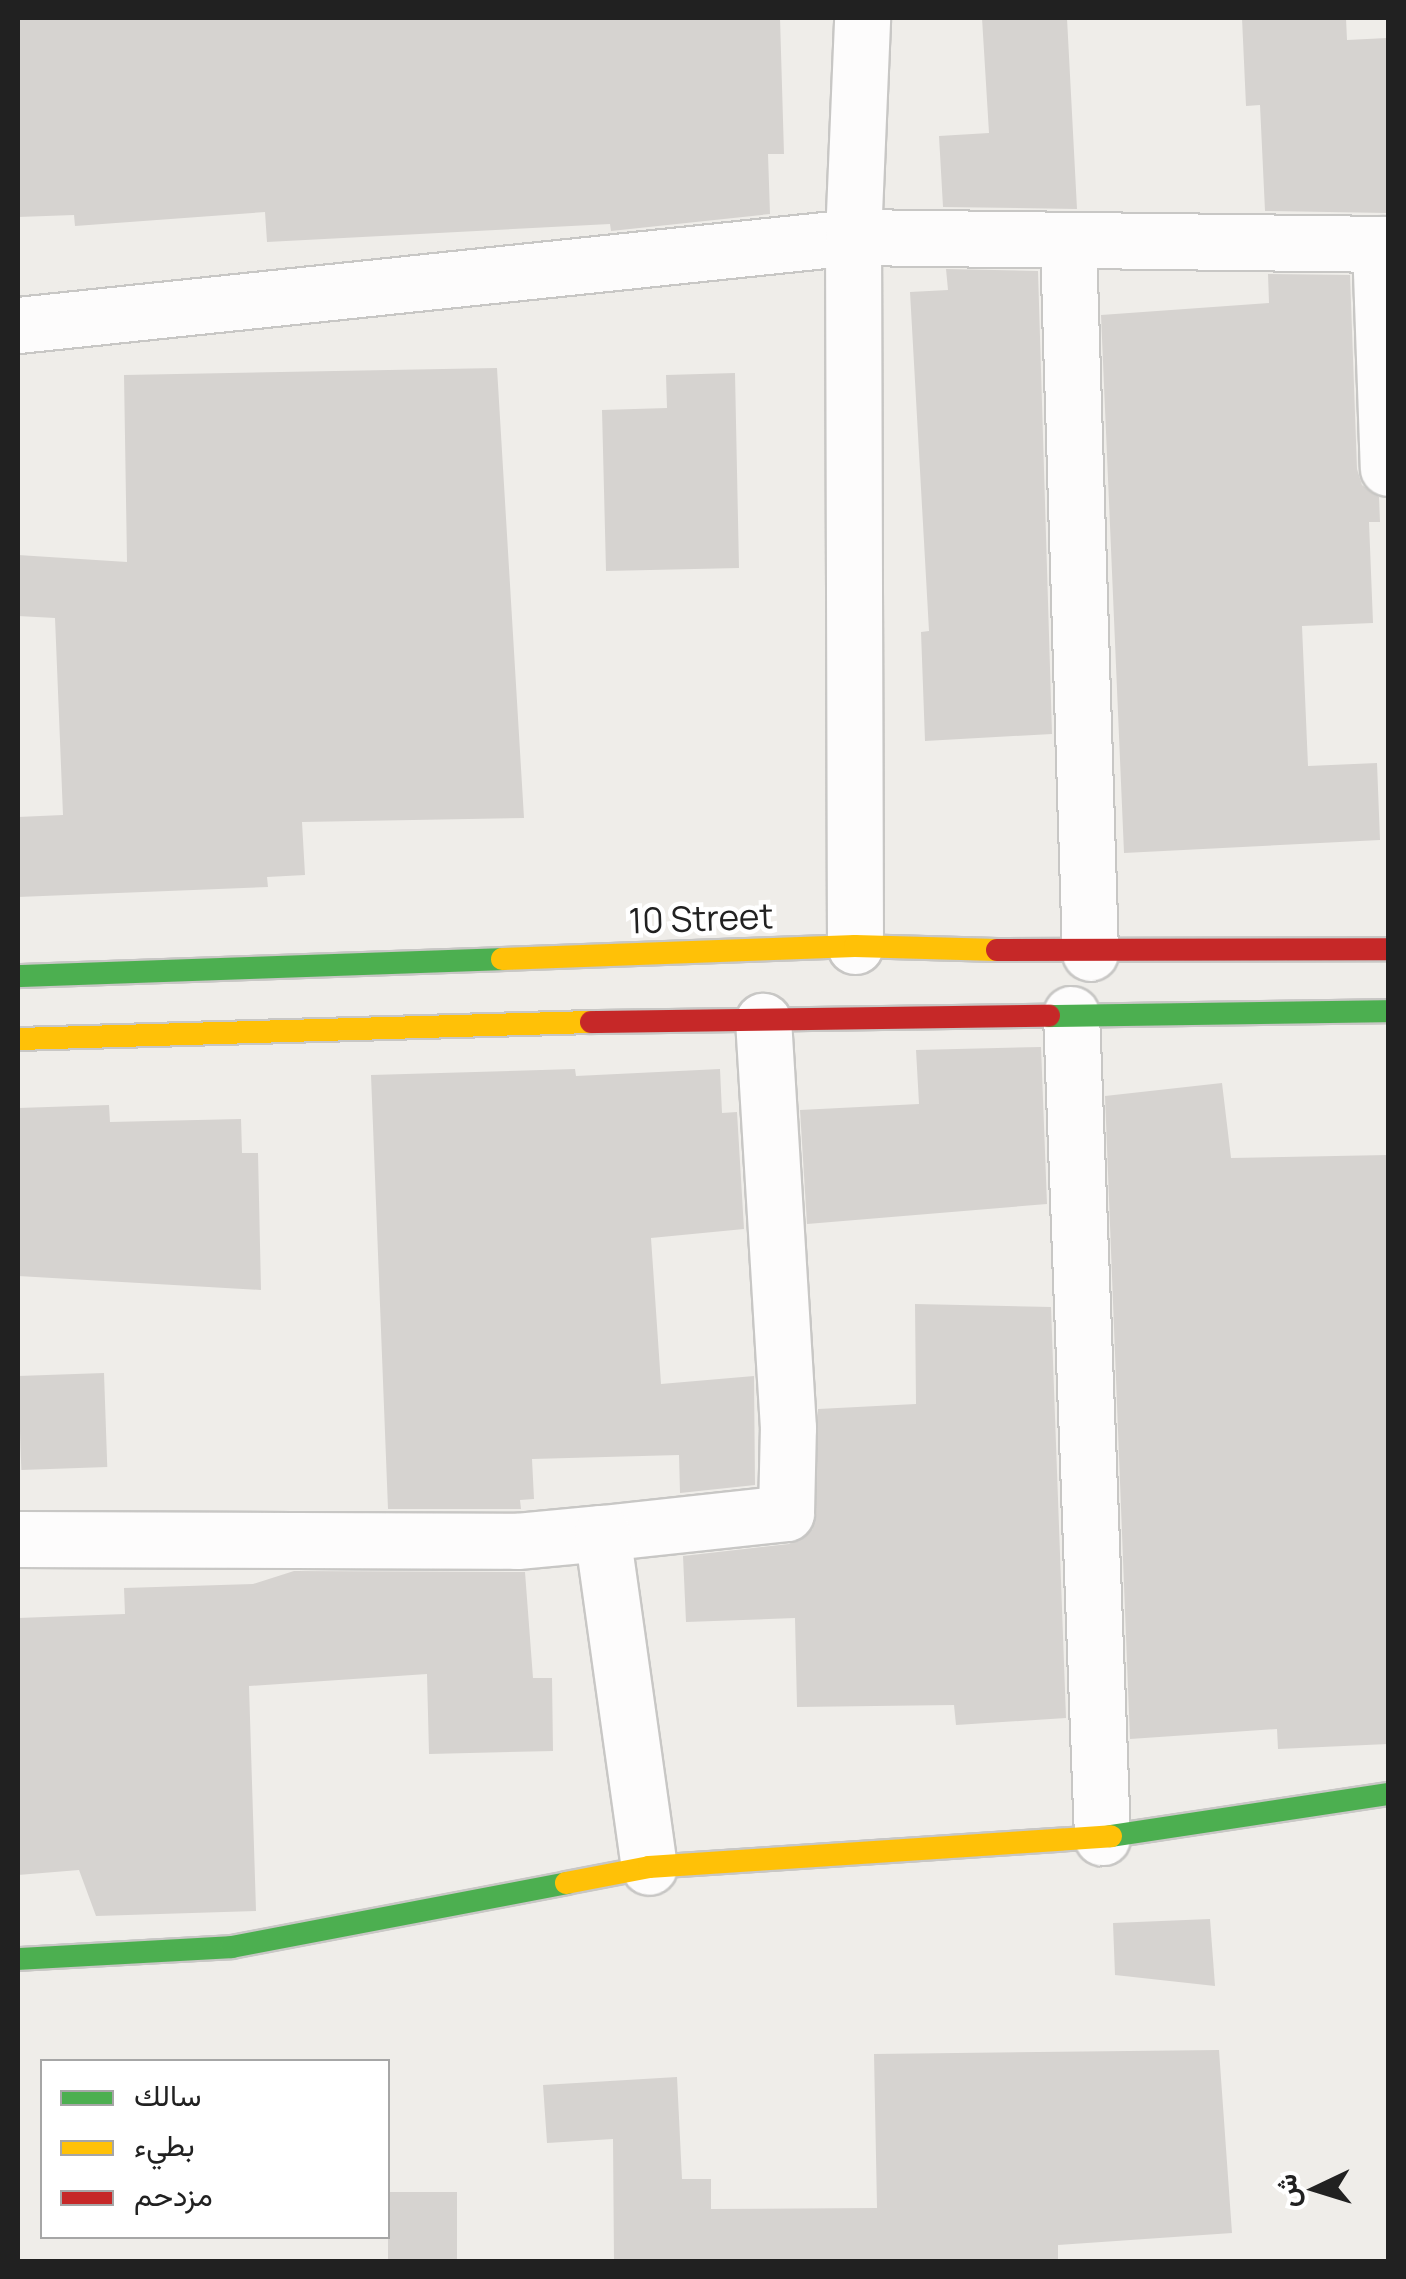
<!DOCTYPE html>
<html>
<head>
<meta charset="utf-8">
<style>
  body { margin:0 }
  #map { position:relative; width:1406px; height:2279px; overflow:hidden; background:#efede9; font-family:Manrope,Vazirmatn,sans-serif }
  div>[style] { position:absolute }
  .building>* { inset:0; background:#d6d3d0; transform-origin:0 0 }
  .roads { filter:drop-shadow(2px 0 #c8c7c5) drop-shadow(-2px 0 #c8c7c5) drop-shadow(0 2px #c8c7c5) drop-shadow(0 -2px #c8c7c5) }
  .street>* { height:55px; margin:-27.5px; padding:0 27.5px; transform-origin:27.5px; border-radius:27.5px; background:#fdfcfc }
  .fast>* { height:22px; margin:-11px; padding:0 11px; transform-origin:11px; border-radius:11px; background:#4caf50 }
  .slow>* { height:22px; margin:-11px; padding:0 11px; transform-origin:11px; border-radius:11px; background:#ffc107 }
  .jam>* { height:22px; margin:-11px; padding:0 11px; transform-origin:11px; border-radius:11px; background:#c62828 }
  span { translate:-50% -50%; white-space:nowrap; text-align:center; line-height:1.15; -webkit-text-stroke:9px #fff; paint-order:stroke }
  .street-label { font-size:35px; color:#212121 }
  .frame { position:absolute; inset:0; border:20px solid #212121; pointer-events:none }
  .legend { position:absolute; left:40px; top:2059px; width:350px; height:180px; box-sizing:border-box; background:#fff; border:2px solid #a6a6a6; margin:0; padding:12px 18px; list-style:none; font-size:30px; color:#212121 }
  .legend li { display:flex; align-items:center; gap:20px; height:50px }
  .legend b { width:50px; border:2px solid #a6a6a6 }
  .north { position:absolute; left:1266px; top:2139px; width:100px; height:100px; -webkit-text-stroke:8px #fff; paint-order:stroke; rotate:266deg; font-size:28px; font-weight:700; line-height:40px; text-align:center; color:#212121 }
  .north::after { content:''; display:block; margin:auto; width:35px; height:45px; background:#212121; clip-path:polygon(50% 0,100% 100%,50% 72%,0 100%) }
</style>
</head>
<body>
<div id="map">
  <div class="building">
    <i style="clip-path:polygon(18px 18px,780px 18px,784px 154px,768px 154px,770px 214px,611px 231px,610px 224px,267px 242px,265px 212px,75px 226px,74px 215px,18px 217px)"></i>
    <i style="clip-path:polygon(982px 18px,1067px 18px,1077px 209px,943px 207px,939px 136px,989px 133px)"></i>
    <i style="clip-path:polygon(1242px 18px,1346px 18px,1347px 40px,1387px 38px,1388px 213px,1265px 211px,1260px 105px,1246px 106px)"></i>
    <i style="clip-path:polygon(946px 269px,1038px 271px,1052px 734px,925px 741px,921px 632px,929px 631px,910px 292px,948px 290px)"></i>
    <i style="clip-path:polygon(1268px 274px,1350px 275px,1357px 469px,1362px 485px,1379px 497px,1380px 522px,1369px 522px,1373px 623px,1302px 626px,1308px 766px,1377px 763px,1380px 840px,1124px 853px,1101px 315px,1269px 303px)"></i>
    <i style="clip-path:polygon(497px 368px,524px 818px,302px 822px,305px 875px,267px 877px,268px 887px,18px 897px,18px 817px,63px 815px,55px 618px,18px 616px,18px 555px,127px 562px,124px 375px)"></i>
    <i style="clip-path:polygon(735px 373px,739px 568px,606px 571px,602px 410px,667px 408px,666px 375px)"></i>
    <i style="clip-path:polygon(1041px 1047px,1047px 1204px,807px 1224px,800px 1110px,919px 1104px,916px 1050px)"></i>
    <i style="clip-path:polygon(575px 1069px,576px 1076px,720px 1069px,722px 1113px,737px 1112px,744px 1229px,651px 1238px,661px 1384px,754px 1376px,755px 1485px,680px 1493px,679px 1455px,532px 1459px,534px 1499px,520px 1500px,521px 1509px,388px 1509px,371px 1075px)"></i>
    <i style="clip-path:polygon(1222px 1083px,1231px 1158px,1388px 1155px,1388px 1744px,1278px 1749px,1277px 1729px,1130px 1739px,1105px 1096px)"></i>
    <i style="clip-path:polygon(109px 1105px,110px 1122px,241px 1119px,242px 1153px,258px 1153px,261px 1290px,18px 1276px,18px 1108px)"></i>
    <i style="clip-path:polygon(915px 1304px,1051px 1307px,1066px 1718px,956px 1725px,954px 1705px,797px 1707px,795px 1618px,686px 1622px,683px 1556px,789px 1544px,813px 1529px,818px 1409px,916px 1404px)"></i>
    <i style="left:104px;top:1373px;width:94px;height:86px;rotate:88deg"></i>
    <i style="clip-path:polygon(294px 1571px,525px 1572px,533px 1678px,552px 1678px,553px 1751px,429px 1754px,427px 1674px,249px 1686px,256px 1911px,96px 1916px,79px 1870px,18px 1875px,18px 1618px,125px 1614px,124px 1588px,253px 1584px)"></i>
    <i style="clip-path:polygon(1210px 1919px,1215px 1986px,1115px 1975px,1113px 1923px)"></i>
    <i style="clip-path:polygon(1219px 2050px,1232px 2233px,1058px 2245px,1058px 2262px,614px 2262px,613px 2139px,547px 2143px,543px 2085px,677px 2077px,682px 2179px,711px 2179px,711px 2209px,877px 2208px,874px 2054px)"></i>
    <i style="left:388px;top:2192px;width:69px;height:70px"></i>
  </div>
  <div class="roads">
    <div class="street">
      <i style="left:1380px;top:244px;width:224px;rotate:88deg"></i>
      <i style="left:1068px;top:245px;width:708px;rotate:88.22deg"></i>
      <i style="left:18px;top:325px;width:840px;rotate:-6.02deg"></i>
      <i style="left:853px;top:237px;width:535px;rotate:0.75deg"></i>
      <i style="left:855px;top:946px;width:709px;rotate:-90.16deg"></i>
      <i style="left:853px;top:237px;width:219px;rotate:-87.6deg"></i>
      <i style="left:1071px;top:1014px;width:824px;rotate:87.84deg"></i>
      <i style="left:602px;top:1533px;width:185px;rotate:-6.2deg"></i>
      <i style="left:786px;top:1513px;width:85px;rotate:-88.7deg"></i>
      <i style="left:788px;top:1428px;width:408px;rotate:-93.5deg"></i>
      <i style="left:18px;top:1539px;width:499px;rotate:0.2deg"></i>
      <i style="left:517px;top:1541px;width:85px;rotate:-5.4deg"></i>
      <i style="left:602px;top:1533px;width:337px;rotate:82deg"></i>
    </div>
    <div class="fast">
      <i style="left:18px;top:976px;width:484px;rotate:-2deg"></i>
      <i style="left:1049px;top:1016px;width:339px;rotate:-0.8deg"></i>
      <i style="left:1111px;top:1836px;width:280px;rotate:-8.6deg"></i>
      <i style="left:18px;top:1959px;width:214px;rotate:-3.2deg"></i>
      <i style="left:232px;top:1947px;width:340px;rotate:-10.8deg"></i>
    </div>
    <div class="slow">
      <i style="left:502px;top:959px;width:353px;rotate:-2.1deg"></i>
      <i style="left:855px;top:946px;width:142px;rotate:1.6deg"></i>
      <i style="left:18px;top:1039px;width:573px;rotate:-1.7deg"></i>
      <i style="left:566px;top:1883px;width:85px;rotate:-10.9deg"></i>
      <i style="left:649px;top:1867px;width:463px;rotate:-3.8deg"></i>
    </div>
    <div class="jam">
      <i style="left:997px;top:950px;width:391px;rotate:-0.1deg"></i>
      <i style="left:591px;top:1022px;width:458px;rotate:-0.8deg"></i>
    </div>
  </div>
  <div class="street-label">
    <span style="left:701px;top:918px;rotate:-2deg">10 Street</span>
  </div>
  <div class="frame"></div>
  <ul class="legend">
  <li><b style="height:12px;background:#4caf50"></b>سالك</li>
  <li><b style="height:12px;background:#ffc107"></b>بطيء</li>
  <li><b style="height:12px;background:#c62828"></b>مزدحم</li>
  </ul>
  <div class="north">ش</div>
</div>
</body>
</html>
